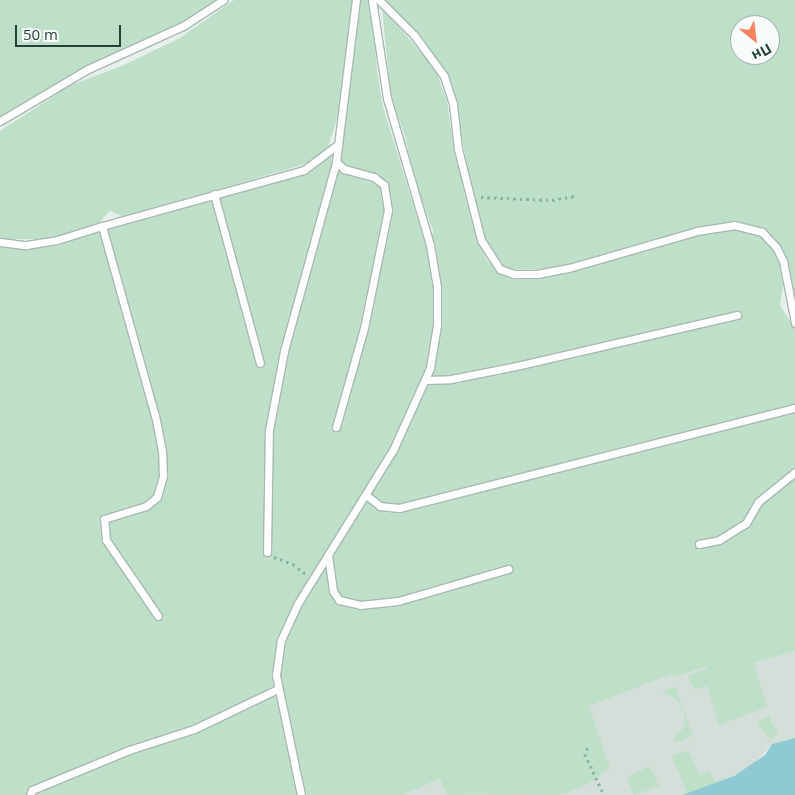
<!DOCTYPE html>
<html>
<head>
<meta charset="utf-8">
<style>
  body { margin:0 }
  #map { position:relative; width:795px; height:795px; overflow:hidden; background:#e6efeb; font-family:"Open Sans",sans-serif }
  div>[style] { position:absolute }
  .built>* { inset:0; background:#d4dfda }
  .green>* { inset:0; background:#bfe0c8 }
  .water>* { inset:0; background:#8ec9d4 }
  .path>* { height:2.5px; margin-top:-1.25px; transform-origin:0; background:repeating-linear-gradient(90deg,#86b3a5 0 2.5px,transparent 0 6.5px) }
  .roads { filter:drop-shadow(1px 0 #a8b8b2) drop-shadow(-1px 0 #a8b8b2) drop-shadow(0 1px #a8b8b2) drop-shadow(0 -1px #a8b8b2) }
  .lane>* { height:7px; margin:-3.5px; padding:0 3.5px; transform-origin:3.5px; border-radius:3.5px; background:#fff }
  span { translate:-50% -50%; white-space:nowrap; text-align:center; line-height:1.15; -webkit-text-stroke:4px #f7fbf9; paint-order:stroke }
  .north { position:absolute; left:730px; top:15px; width:50px; height:50px; box-sizing:border-box; background:#f7fbf9; border:1px solid #a3b1ad; border-radius:50%; rotate:151deg; font-size:14px; font-weight:700; line-height:20px; text-align:center; color:#24423a }
  .north::after { content:''; display:block; margin:auto; width:18px; height:22px; background:#f4845f; clip-path:polygon(50% 0,100% 100%,50% 72%,0 100%) }
  .scale { position:absolute; left:15px; top:25px; width:106px; height:22px; box-sizing:border-box; border:2px solid #24423a; border-top:0; padding-left:6px; font-size:15px; line-height:18px; white-space:nowrap; color:#24423a; -webkit-text-stroke:4px #f7fbf9; paint-order:stroke }
</style>
</head>
<body>
<div id="map">
  <div class="built">
    <i style="clip-path:polygon(795px 651px,795px 738px,772px 744px,750px 768px,717px 783px,682px 795px,403px 795px,512px 749px,585px 707px,711px 658px,741px 652px,754px 663px)"></i>
  </div>
  <div class="green">
    <i style="clip-path:polygon(0 0,217px 0,181px 24px,87px 67px,0 117px)"></i>
    <i style="clip-path:polygon(234px 0,353px 0,337px 119px,328px 147px,312px 162px,124px 217px,110px 211px,99px 223px,48px 239px,0 239px,0 131px,69px 86px,124px 65px,180px 38px)"></i>
    <i style="clip-path:polygon(360px 0,368px 0,372px 8px,377px 71px,383px 107px,423px 236px,434px 233px,416px 185px,405px 136px,391px 98px,382px 8px,435px 68px,447px 101px,454px 150px,471px 219px,486px 259px,497px 270px,516px 279px,533px 279px,700px 234px,734px 228px,762px 237px,778px 253px,783px 285px,780px 306px,795px 328px,795px 651px,754px 663px,767px 707px,719px 725px,707px 686px,694px 690px,688px 676px,704px 670px,709px 665px,675px 677px,671px 674px,589px 706px,610px 768px,601px 772px,599px 778px,565px 794px,447px 795px,440px 779px,403px 795px,307px 795px,306px 791px,298px 795px,0 795px,0 247px,26px 249px,52px 244px,307px 173px,330px 155px,332px 162px,342px 171px,381px 186px,386px 205px,382px 234px,387px 235px,392px 209px,389px 186px,379px 174px,361px 172px,342px 164px,338px 152px)"></i>
    <i style="clip-path:polygon(evenodd,384px 0,795px 0,795px 299px,787px 261px,775px 238px,760px 228px,745px 224px,721px 223px,692px 229px,551px 269px,518px 270px,503px 267px,488px 244px,474px 202px,452px 85px,421px 36px,384px 0,740px 25px,770px 25px,770px 55px,740px 55px,740px 25px)"></i>
    <i style="clip-path:polygon(675px 687px,693px 736px,675px 743px,674px 738px,685px 726px,684px 713px,677px 699px,662px 691px)"></i>
    <i style="clip-path:polygon(769px 716px,778px 735px,769px 739px,756px 722px)"></i>
    <i style="clip-path:polygon(688px 750px,699px 775px,709px 771px,717px 783px,687px 793px,672px 756px)"></i>
    <i style="clip-path:polygon(650px 766px,659px 786px,634px 795px,627px 777px)"></i>
  </div>
  <div class="water">
    <i style="clip-path:polygon(795px 738px,795px 795px,682px 795px,734px 776px,765px 755px,772px 744px)"></i>
  </div>
  <div class="path">
    <i style="left:481px;top:197px;width:71px;rotate:2.4deg"></i>
    <i style="left:552px;top:200px;width:23px;rotate:-10deg"></i>
    <i style="left:274px;top:557px;width:20px;rotate:20deg"></i>
    <i style="left:293px;top:564px;width:16px;rotate:38deg"></i>
    <i style="left:588px;top:748px;width:7px;rotate:117deg"></i>
    <i style="left:585px;top:754px;width:45px;rotate:65.1deg"></i>
  </div>
  <div class="roads">
    <div class="lane">
      <i style="left:379px;top:0;width:49px;rotate:45deg"></i>
      <i style="left:414px;top:35px;width:51px;rotate:53.8deg"></i>
      <i style="left:444px;top:76px;width:29px;rotate:72deg"></i>
      <i style="left:453px;top:104px;width:45px;rotate:83.7deg"></i>
      <i style="left:458px;top:149px;width:94px;rotate:75.8deg"></i>
      <i style="left:481px;top:240px;width:35px;rotate:57deg"></i>
      <i style="left:500px;top:269px;width:15px;rotate:20deg"></i>
      <i style="left:514px;top:274px;width:23px"></i>
      <i style="left:537px;top:274px;width:33px;rotate:-11deg"></i>
      <i style="left:569px;top:268px;width:133px;rotate:-16.1deg"></i>
      <i style="left:697px;top:231px;width:37px;rotate:-9deg"></i>
      <i style="left:734px;top:225px;width:29px;rotate:14deg"></i>
      <i style="left:762px;top:232px;width:21px;rotate:47deg"></i>
      <i style="left:776px;top:247px;width:16px;rotate:63deg"></i>
      <i style="left:783px;top:261px;width:63px;rotate:79deg"></i>
      <i style="left:0;top:121px;width:102px;rotate:-30.6deg"></i>
      <i style="left:88px;top:69px;width:104px;rotate:-24.4deg"></i>
      <i style="left:183px;top:26px;width:48px;rotate:-33deg"></i>
      <i style="left:336px;top:162px;width:11px;rotate:41deg"></i>
      <i style="left:344px;top:169px;width:31px;rotate:15deg"></i>
      <i style="left:374px;top:177px;width:13px;rotate:39deg"></i>
      <i style="left:384px;top:185px;width:25px;rotate:81deg"></i>
      <i style="left:388px;top:210px;width:120px;rotate:101.5deg"></i>
      <i style="left:364px;top:328px;width:103px;rotate:105.8deg"></i>
      <i style="left:214px;top:194px;width:175px;rotate:74.8deg"></i>
      <i style="left:0;top:242px;width:26px;rotate:7deg"></i>
      <i style="left:26px;top:245px;width:31px;rotate:-9deg"></i>
      <i style="left:57px;top:240px;width:47px;rotate:-17.3deg"></i>
      <i style="left:426px;top:380px;width:25px;rotate:-2deg"></i>
      <i style="left:451px;top:379px;width:66px;rotate:-11.3deg"></i>
      <i style="left:516px;top:366px;width:227px;rotate:-13deg"></i>
      <i style="left:366px;top:495px;width:18px;rotate:38deg"></i>
      <i style="left:380px;top:506px;width:19px;rotate:6deg"></i>
      <i style="left:399px;top:508px;width:408px;rotate:-14.2deg"></i>
      <i style="left:699px;top:544px;width:20px;rotate:-11deg"></i>
      <i style="left:719px;top:540px;width:32px;rotate:-32deg"></i>
      <i style="left:746px;top:523px;width:24px;rotate:-60deg"></i>
      <i style="left:758px;top:502px;width:48px;rotate:-39deg"></i>
      <i style="left:267px;top:552px;width:122px;rotate:-89.1deg"></i>
      <i style="left:269px;top:430px;width:80px;rotate:-79.2deg"></i>
      <i style="left:284px;top:351px;width:196px;rotate:-74.6deg"></i>
      <i style="left:336px;top:162px;width:163px;rotate:-83deg"></i>
      <i style="left:328px;top:555px;width:36px;rotate:82deg"></i>
      <i style="left:333px;top:591px;width:11px;rotate:56deg"></i>
      <i style="left:339px;top:600px;width:22px;rotate:13deg"></i>
      <i style="left:360px;top:605px;width:38px;rotate:-6deg"></i>
      <i style="left:398px;top:601px;width:115px;rotate:-16.2deg"></i>
      <i style="left:158px;top:616px;width:92px;rotate:-124.4deg"></i>
      <i style="left:106px;top:540px;width:21px;rotate:-95deg"></i>
      <i style="left:104px;top:519px;width:44px;rotate:-17.2deg"></i>
      <i style="left:146px;top:506px;width:14px;rotate:-39deg"></i>
      <i style="left:157px;top:497px;width:22px;rotate:-74deg"></i>
      <i style="left:163px;top:476px;width:25px;rotate:-92deg"></i>
      <i style="left:162px;top:451px;width:36px;rotate:-101deg"></i>
      <i style="left:155px;top:416px;width:197px;rotate:-105.6deg"></i>
      <i style="left:102px;top:226px;width:210px;rotate:-15.5deg"></i>
      <i style="left:304px;top:170px;width:39px;rotate:-37deg"></i>
      <i style="left:30px;top:795px;width:5px;rotate:-68deg"></i>
      <i style="left:32px;top:790px;width:105px;rotate:-22.4deg"></i>
      <i style="left:129px;top:750px;width:68px;rotate:-17.9deg"></i>
      <i style="left:194px;top:729px;width:93px;rotate:-25.5deg"></i>
      <i style="left:301px;top:795px;width:123px;rotate:-101.8deg"></i>
      <i style="left:276px;top:675px;width:35px;rotate:-82deg"></i>
      <i style="left:281px;top:640px;width:41px;rotate:-65.3deg"></i>
      <i style="left:298px;top:603px;width:180px;rotate:-58.2deg"></i>
      <i style="left:393px;top:450px;width:90px;rotate:-65.7deg"></i>
      <i style="left:430px;top:368px;width:44px;rotate:-80.8deg"></i>
      <i style="left:437px;top:325px;width:38px;rotate:-90deg"></i>
      <i style="left:437px;top:287px;width:43px;rotate:-99.5deg"></i>
      <i style="left:430px;top:245px;width:153px;rotate:-106.3deg"></i>
      <i style="left:387px;top:98px;width:99px;rotate:-98.7deg"></i>
    </div>
  </div>
  <div class="north">Пн</div>
  <div class="scale">50 m</div>
</div>
</body>
</html>
